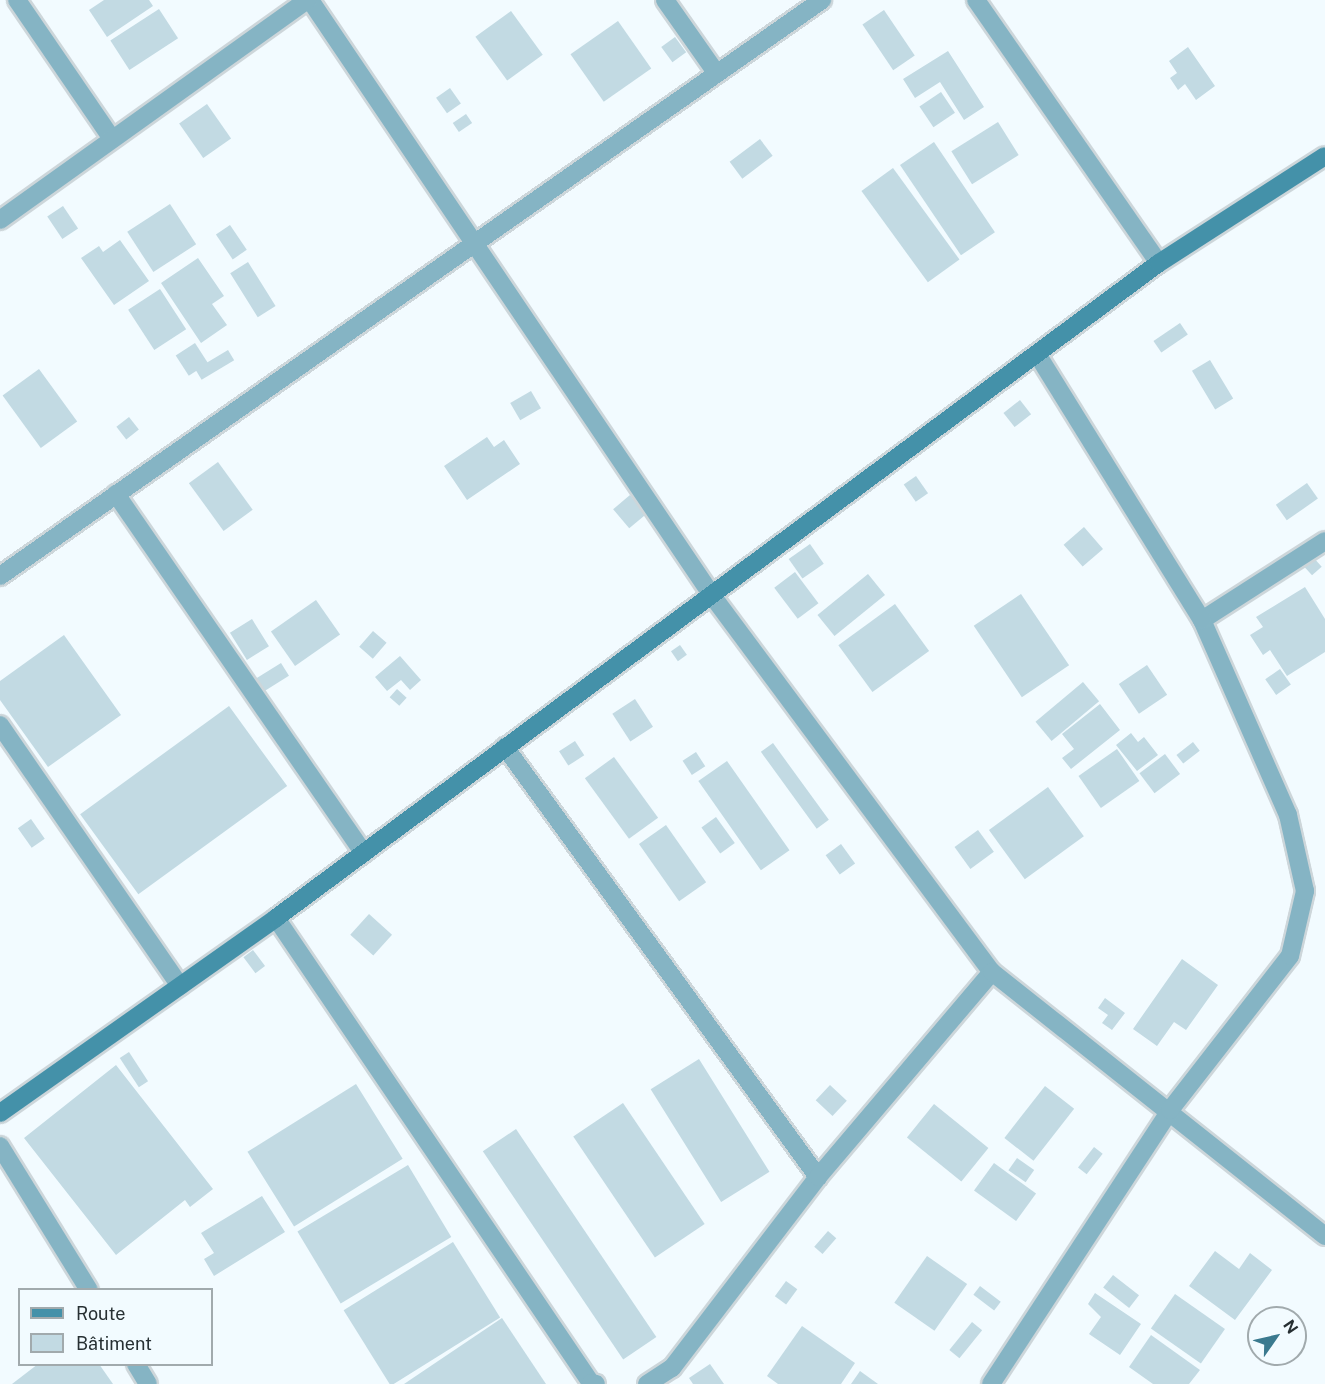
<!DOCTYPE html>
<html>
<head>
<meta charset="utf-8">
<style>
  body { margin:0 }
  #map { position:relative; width:1325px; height:1384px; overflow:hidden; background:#f2fbff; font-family:"Public Sans",sans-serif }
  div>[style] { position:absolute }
  .building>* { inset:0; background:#c2dae3; transform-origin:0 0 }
  .roads { filter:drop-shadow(2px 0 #cdd6da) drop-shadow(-2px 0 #cdd6da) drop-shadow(0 2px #cdd6da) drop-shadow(0 -2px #cdd6da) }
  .street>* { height:18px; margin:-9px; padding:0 9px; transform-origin:9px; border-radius:9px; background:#85b4c4 }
  .secondary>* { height:18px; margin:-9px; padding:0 9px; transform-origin:9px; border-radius:9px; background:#4491a9 }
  span { translate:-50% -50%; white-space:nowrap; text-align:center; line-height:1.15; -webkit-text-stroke:6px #f2fbff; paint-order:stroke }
  .legend { position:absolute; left:18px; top:1288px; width:195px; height:78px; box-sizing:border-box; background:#f2fbff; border:2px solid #a1aaad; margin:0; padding:8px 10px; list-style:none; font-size:18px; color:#273033 }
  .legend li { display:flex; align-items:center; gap:12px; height:30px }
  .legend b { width:30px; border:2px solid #a1aaad }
  .north { position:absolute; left:1247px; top:1306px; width:60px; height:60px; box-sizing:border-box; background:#f2fbff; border:2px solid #a1aaad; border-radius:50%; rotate:56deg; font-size:16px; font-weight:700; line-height:24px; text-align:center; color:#273033 }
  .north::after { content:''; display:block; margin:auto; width:21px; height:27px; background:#3b7a8f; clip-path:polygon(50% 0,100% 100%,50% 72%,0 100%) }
</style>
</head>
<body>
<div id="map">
  <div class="building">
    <i style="clip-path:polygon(104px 0,149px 0,153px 6px,107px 37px,89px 10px)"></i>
    <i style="left:159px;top:9px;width:35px;height:58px;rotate:57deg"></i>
    <i style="left:884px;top:10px;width:55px;height:26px;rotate:56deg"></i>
    <i style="left:511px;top:11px;width:54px;height:44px;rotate:54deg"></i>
    <i style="left:618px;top:21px;width:58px;height:58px;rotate:55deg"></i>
    <i style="left:675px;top:37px;width:19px;height:17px;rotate:54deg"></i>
    <i style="clip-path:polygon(1188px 47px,1215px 86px,1196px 100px,1185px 84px,1178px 90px,1170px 78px,1177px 73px,1169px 61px)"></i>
    <i style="clip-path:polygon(948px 51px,984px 107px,964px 120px,940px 82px,915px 98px,903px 79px)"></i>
    <i style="left:450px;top:88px;width:19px;height:17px;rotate:55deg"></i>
    <i style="left:941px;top:92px;width:25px;height:26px;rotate:56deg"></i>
    <i style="left:207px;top:104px;width:42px;height:34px;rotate:55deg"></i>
    <i style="left:466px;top:114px;width:11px;height:16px;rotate:56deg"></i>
    <i style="left:998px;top:122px;width:39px;height:55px;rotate:58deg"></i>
    <i style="left:760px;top:139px;width:21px;height:38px;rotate:53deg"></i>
    <i style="left:934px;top:142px;width:109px;height:41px;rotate:56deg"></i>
    <i style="left:893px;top:168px;width:113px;height:39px;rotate:54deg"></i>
    <i style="left:170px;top:204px;width:48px;height:51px;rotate:57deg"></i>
    <i style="left:63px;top:206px;width:27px;height:19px;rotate:56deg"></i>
    <i style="left:230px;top:225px;width:30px;height:17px;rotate:56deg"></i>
    <i style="clip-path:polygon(120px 240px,149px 281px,114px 305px,81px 258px,99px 246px,103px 252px)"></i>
    <i style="clip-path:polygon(198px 258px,224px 296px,212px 304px,227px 325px,201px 343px,161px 283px)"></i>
    <i style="left:248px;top:262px;width:52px;height:21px;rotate:58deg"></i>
    <i style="left:160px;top:289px;width:48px;height:38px;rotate:57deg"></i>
    <i style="left:1180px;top:323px;width:14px;height:32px;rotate:56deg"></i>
    <i style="left:195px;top:343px;width:24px;height:23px;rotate:57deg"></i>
    <i style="left:228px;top:350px;width:12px;height:38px;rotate:59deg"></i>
    <i style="left:1210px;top:360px;width:45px;height:21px;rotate:59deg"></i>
    <i style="left:39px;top:369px;width:65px;height:45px;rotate:54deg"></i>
    <i style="left:531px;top:391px;width:20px;height:24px;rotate:60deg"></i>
    <i style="left:1020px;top:400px;width:18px;height:21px;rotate:52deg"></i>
    <i style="left:129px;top:417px;width:16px;height:16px;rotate:52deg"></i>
    <i style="clip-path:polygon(487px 437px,494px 447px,504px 440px,520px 464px,467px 500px,444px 466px)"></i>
    <i style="left:218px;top:462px;width:59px;height:36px;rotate:54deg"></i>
    <i style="left:916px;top:476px;width:21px;height:15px;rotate:55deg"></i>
    <i style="left:1307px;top:483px;width:19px;height:38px;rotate:55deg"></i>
    <i style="left:630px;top:495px;width:25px;height:22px;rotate:50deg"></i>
    <i style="left:1084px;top:527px;width:29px;height:27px;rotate:49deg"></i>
    <i style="left:810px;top:544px;width:24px;height:26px;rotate:55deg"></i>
    <i style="left:1313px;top:557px;width:13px;height:13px;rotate:48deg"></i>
    <i style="left:795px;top:572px;width:39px;height:26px;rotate:53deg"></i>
    <i style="left:868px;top:574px;width:27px;height:65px;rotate:51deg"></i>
    <i style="clip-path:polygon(1305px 587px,1325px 619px,1325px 652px,1287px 676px,1270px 650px,1263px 655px,1250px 635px,1263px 627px,1256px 617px)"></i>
    <i style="left:1021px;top:594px;width:86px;height:57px;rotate:56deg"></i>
    <i style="left:316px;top:600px;width:42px;height:55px;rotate:55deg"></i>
    <i style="left:895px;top:604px;width:58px;height:70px;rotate:54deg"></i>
    <i style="left:252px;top:619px;width:32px;height:26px;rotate:58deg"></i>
    <i style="left:373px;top:631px;width:18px;height:21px;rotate:41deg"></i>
    <i style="clip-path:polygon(64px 635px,121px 715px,48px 767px,0 700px,0 681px)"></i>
    <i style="left:680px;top:645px;width:12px;height:11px;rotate:55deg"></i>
    <i style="clip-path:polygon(400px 656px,421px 680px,410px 690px,401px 680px,387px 691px,375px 677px)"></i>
    <i style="left:281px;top:663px;width:15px;height:32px;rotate:58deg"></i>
    <i style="left:1147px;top:665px;width:36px;height:34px;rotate:56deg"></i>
    <i style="left:1280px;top:669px;width:19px;height:18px;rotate:55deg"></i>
    <i style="left:1083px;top:682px;width:25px;height:62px;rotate:50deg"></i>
    <i style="left:397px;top:689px;width:13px;height:11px;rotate:42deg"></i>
    <i style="left:635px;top:699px;width:33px;height:27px;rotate:57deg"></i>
    <i style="clip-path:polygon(1100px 704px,1120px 730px,1071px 769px,1062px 758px,1074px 749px,1062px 734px)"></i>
    <i style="left:229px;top:706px;width:99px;height:184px;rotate:54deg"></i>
    <i style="clip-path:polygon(1131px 733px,1138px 742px,1144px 737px,1158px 755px,1137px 771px,1116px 745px)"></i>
    <i style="left:575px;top:741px;width:17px;height:19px;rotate:57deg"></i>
    <i style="left:1193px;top:742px;width:11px;height:21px;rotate:52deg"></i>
    <i style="left:773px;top:743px;width:95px;height:15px;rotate:54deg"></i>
    <i style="left:1117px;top:749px;width:39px;height:47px;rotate:55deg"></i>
    <i style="left:696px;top:752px;width:17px;height:16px;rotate:57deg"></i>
    <i style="left:1165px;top:754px;width:25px;height:32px;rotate:53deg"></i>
    <i style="left:614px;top:757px;width:75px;height:36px;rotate:54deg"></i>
    <i style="left:727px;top:761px;width:109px;height:35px;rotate:55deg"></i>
    <i style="left:1048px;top:787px;width:61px;height:73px;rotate:54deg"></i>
    <i style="left:716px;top:817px;width:32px;height:18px;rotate:54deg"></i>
    <i style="left:31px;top:819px;width:24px;height:16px;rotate:55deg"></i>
    <i style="left:666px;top:825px;width:70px;height:33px;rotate:55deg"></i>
    <i style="left:978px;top:830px;width:27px;height:29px;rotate:54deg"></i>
    <i style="left:841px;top:844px;width:24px;height:19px;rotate:54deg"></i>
    <i style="left:369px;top:914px;width:31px;height:28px;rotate:42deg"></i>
    <i style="left:253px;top:950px;width:20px;height:12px;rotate:53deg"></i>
    <i style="clip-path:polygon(1182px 959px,1218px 985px,1186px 1030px,1174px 1022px,1157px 1046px,1133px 1029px)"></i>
    <i style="clip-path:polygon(1105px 998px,1125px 1013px,1112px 1030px,1102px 1023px,1108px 1015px,1098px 1008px)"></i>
    <i style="left:129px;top:1052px;width:35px;height:11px;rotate:57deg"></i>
    <i style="left:699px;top:1059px;width:133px;height:57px;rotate:58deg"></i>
    <i style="clip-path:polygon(116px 1065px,213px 1189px,190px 1207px,185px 1200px,116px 1255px,24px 1138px)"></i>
    <i style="left:356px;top:1084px;width:88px;height:128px;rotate:58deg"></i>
    <i style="left:830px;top:1085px;width:23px;height:21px;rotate:43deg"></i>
    <i style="left:1045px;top:1086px;width:37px;height:66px;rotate:38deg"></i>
    <i style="left:623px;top:1103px;width:146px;height:60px;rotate:56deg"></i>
    <i style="left:934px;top:1104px;width:70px;height:43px;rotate:39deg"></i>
    <i style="left:516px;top:1129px;width:251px;height:40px;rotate:56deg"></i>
    <i style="left:1094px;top:1147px;width:11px;height:26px;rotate:38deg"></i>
    <i style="left:1017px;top:1158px;width:21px;height:15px;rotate:35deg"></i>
    <i style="left:994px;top:1163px;width:52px;height:34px;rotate:36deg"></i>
    <i style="left:408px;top:1165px;width:84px;height:129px;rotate:59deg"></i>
    <i style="clip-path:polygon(262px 1196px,285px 1232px,214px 1276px,204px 1259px,214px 1253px,201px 1233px)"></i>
    <i style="left:828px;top:1231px;width:11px;height:21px;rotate:41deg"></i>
    <i style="left:453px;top:1242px;width:89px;height:129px;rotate:58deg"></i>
    <i style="clip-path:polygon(1215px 1251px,1239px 1269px,1250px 1253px,1272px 1270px,1235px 1320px,1189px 1286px)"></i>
    <i style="left:927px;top:1256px;width:49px;height:57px;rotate:35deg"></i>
    <i style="left:1113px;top:1275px;width:33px;height:16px;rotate:38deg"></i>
    <i style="left:786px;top:1281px;width:14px;height:19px;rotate:36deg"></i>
    <i style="left:980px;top:1286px;width:26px;height:11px;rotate:37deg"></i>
    <i style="clip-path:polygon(1095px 1293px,1141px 1324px,1120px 1355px,1089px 1334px,1101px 1317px,1088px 1304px)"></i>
    <i style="left:1175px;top:1294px;width:61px;height:42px;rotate:35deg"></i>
    <i style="clip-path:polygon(502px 1318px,546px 1384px,404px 1384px)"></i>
    <i style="left:972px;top:1322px;width:13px;height:36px;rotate:39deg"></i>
    <i style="clip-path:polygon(802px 1326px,855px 1363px,841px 1384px,778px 1384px,767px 1376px)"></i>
    <i style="clip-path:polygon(1151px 1335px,1200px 1370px,1189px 1384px,1153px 1384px,1129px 1367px)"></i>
    <i style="clip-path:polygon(38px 1364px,99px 1364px,113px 1384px,12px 1384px)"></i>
    <i style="clip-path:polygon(710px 1364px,724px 1384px,693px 1384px,689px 1378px)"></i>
    <i style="clip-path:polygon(860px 1371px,878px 1384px,851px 1384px)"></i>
  </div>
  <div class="roads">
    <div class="street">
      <i style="left:17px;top:0;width:168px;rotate:55.6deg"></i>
      <i style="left:310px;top:0;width:717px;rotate:55.98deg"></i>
      <i style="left:711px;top:594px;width:471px;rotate:53.4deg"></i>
      <i style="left:665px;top:0;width:90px;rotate:54.9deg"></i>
      <i style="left:976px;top:0;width:320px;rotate:55.2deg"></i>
      <i style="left:0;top:220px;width:378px;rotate:-35.6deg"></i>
      <i style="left:116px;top:494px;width:436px;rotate:55.4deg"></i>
      <i style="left:0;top:576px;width:1004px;rotate:-35.02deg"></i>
      <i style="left:1202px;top:620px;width:146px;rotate:-32.7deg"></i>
      <i style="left:0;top:725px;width:317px;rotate:55.4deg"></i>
      <i style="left:505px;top:747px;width:532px;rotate:53.95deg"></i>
      <i style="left:276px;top:918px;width:562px;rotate:55.89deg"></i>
      <i style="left:591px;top:1383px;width:5px;rotate:11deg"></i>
      <i style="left:0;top:1146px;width:169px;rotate:58.3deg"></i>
      <i style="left:136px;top:1364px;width:23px;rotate:59deg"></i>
      <i style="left:647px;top:1384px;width:30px;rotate:-33deg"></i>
      <i style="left:672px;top:1368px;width:240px;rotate:-52.6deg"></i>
      <i style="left:818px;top:1177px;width:269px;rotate:-49.7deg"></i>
      <i style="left:992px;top:972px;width:425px;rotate:38.4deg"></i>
      <i style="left:991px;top:1384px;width:327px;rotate:-56.8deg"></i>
      <i style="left:1170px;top:1110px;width:195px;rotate:-52.1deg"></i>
      <i style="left:1290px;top:956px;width:67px;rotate:-77deg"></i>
      <i style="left:1305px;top:891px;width:78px;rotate:-102.6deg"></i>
      <i style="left:1288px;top:815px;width:213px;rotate:-113.8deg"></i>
      <i style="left:1202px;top:620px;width:312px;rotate:-121.8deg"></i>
    </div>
    <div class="secondary">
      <i style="left:0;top:1113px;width:338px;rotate:-35.2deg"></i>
      <i style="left:276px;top:918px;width:1099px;rotate:-36.57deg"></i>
      <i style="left:1159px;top:263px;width:197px;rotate:-32.8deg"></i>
    </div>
  </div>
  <ul class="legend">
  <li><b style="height:8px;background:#4491a9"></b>Route</li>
  <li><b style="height:16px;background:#c2dae3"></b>Bâtiment</li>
  </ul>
  <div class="north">N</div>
</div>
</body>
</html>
